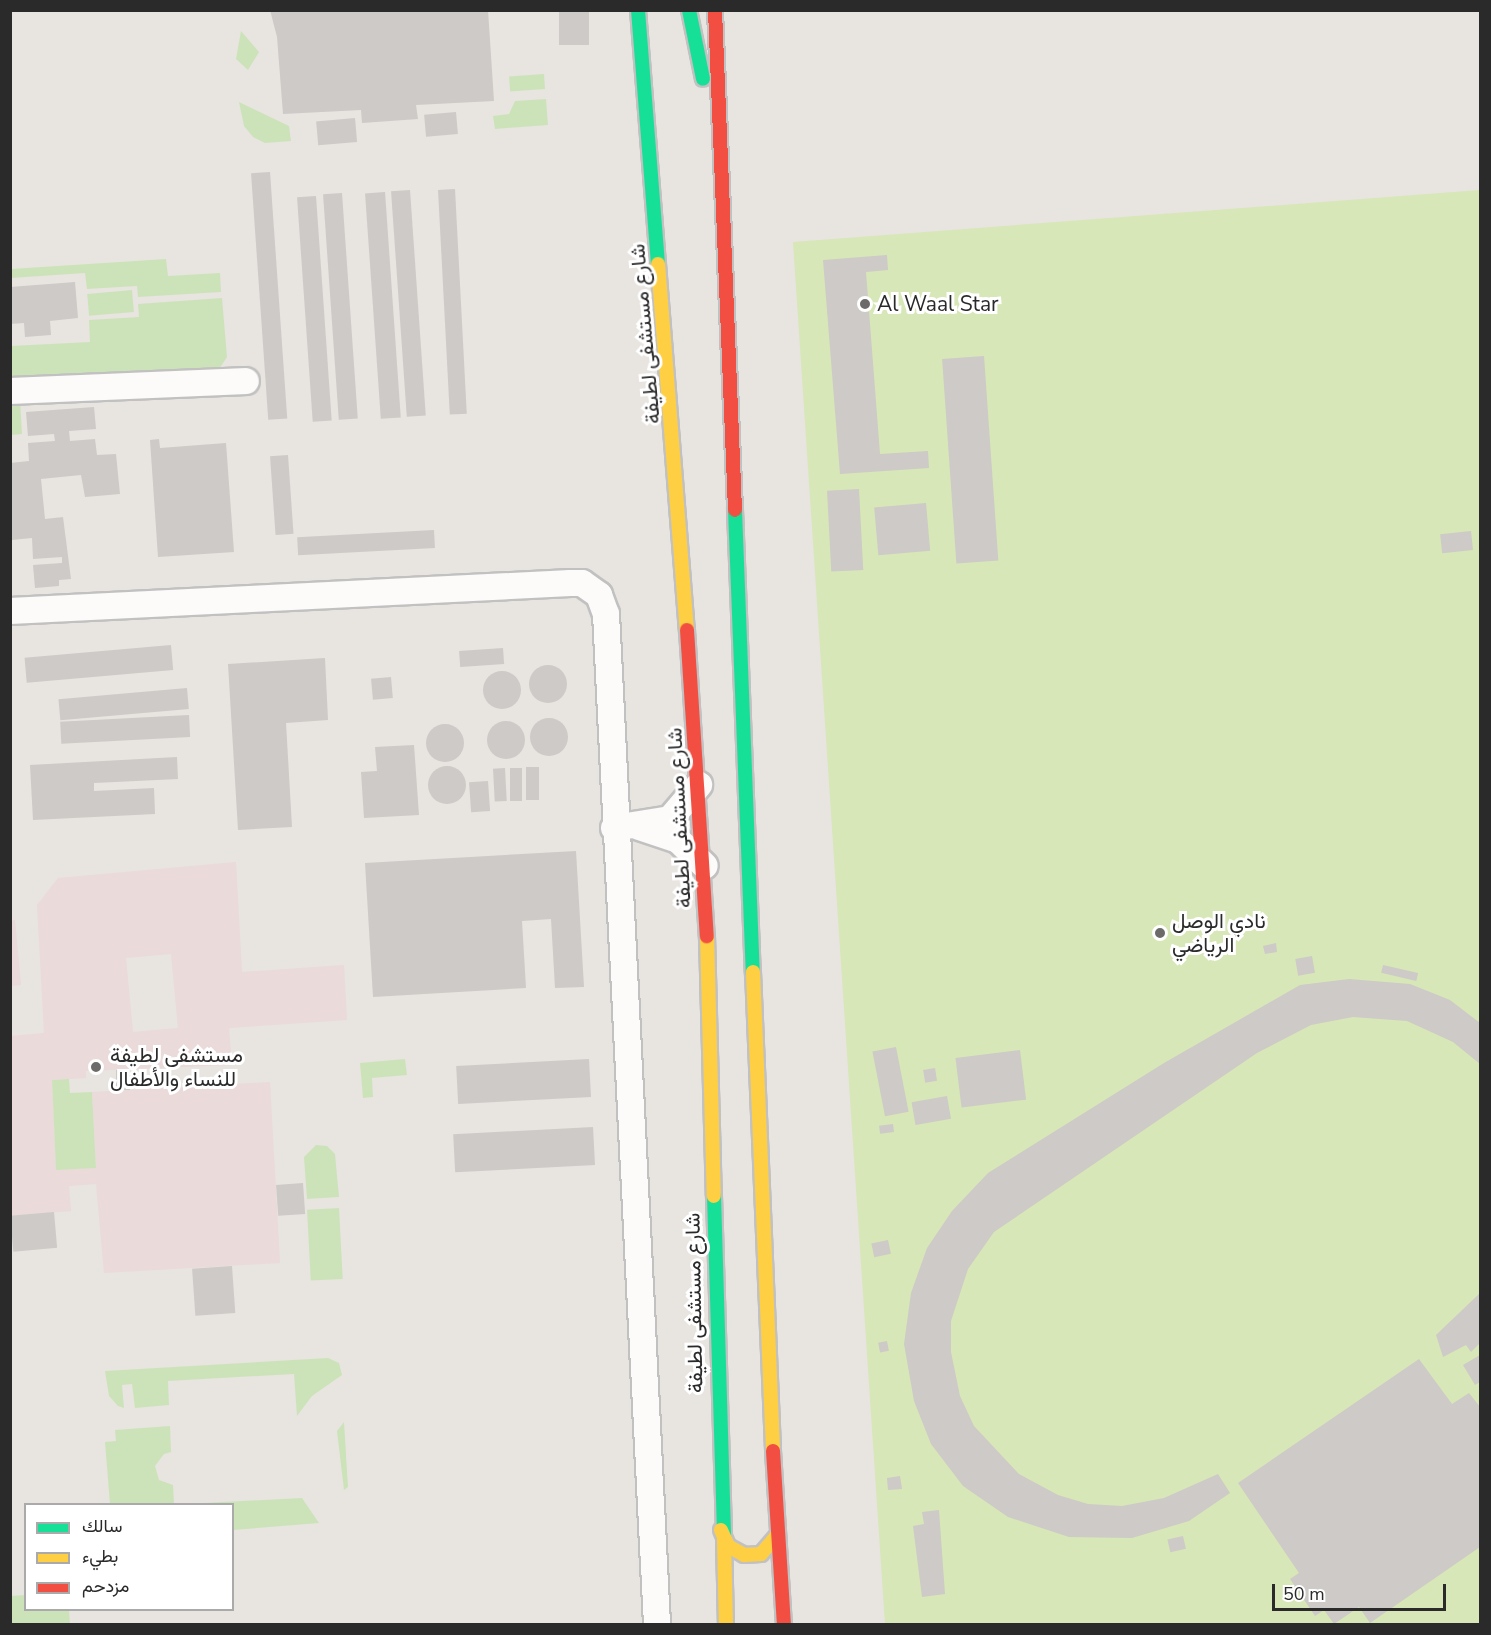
<!DOCTYPE html>
<html>
<head>
<meta charset="utf-8">
<style>
  body { margin:0 }
  #map { position:relative; width:1491px; height:1635px; overflow:hidden; background:#e8e4e0; font-family:"Nunito Sans",Vazirmatn,sans-serif }
  div>[style] { position:absolute }
  .medical>* { inset:0; background:#eadada }
  .green>* { inset:0; background:#cce3b9; transform-origin:0 0 }
  .pitch>* { inset:0; background:#d7e7b7 }
  .building>* { inset:0; background:#cdcac7; transform-origin:0 0 }
  .round { border-radius:50% }
  .roads { filter:drop-shadow(2px 0 #c2c1c1) drop-shadow(-2px 0 #c2c1c1) drop-shadow(0 2px #c2c1c1) drop-shadow(0 -2px #c2c1c1) }
  .street>* { height:26px; margin:-13px; padding:0 13px; transform-origin:13px; border-radius:13px; background:#fcfbfa }
  .fast>* { height:14px; margin:-7px; padding:0 7px; transform-origin:7px; border-radius:7px; background:#16e098 }
  .slow>* { height:14px; margin:-7px; padding:0 7px; transform-origin:7px; border-radius:7px; background:#ffcf43 }
  .jam>* { height:14px; margin:-7px; padding:0 7px; transform-origin:7px; border-radius:7px; background:#f24e42 }
  .dots>* { width:16px; height:16px; translate:-50% -50%; box-sizing:border-box; border:3px solid #fff; border-radius:50% }
  span { translate:-50% -50%; white-space:nowrap; text-align:center; line-height:1.15; -webkit-text-stroke:6px #fff; paint-order:stroke }
  .poi-label { font-size:21px; color:#2a2a2a }
  .left { translate:0 -50%; text-align:left }
  .street-label { font-size:21px; color:#2a2a2a }
  .frame { position:absolute; inset:0; border:12px solid #2a2a2a; pointer-events:none }
  .legend { position:absolute; left:24px; top:1503px; width:210px; height:108px; box-sizing:border-box; background:#fff; border:2px solid #aaa; margin:0; padding:8px 10px; list-style:none; font-size:18px; color:#2a2a2a }
  .legend li { display:flex; align-items:center; gap:12px; height:30px }
  .legend b { width:30px; border:2px solid #aaa }
  .scale { position:absolute; left:1272px; top:1584px; width:174px; height:27px; box-sizing:border-box; border:3px solid #2a2a2a; border-top:0; padding-left:8px; font-size:18px; line-height:21px; white-space:nowrap; color:#2a2a2a; -webkit-text-stroke:4px #fff; paint-order:stroke }
</style>
</head>
<body>
<div id="map">
  <div class="medical">
    <i style="clip-path:polygon(evenodd,236px 862px,242px 972px,344px 965px,347px 1020px,229px 1028px,232px 1065px,86px 1071px,86px 1078px,52px 1080px,56px 1169px,96px 1168px,92px 1092px,270px 1082px,280px 1263px,104px 1273px,96px 1184px,69px 1186px,71px 1211px,11px 1216px,11px 1036px,44px 1033px,37px 905px,58px 878px,236px 862px,171px 954px,178px 1028px,133px 1032px,126px 958px,171px 954px)"></i>
    <i style="clip-path:polygon(15px 920px,21px 985px,11px 986px,11px 921px)"></i>
  </div>
  <div class="green">
    <i style="clip-path:polygon(241px 31px,259px 52px,248px 70px,236px 59px)"></i>
    <i style="left:544px;top:74px;width:15px;height:35px;rotate:86deg"></i>
    <i style="clip-path:polygon(546px 99px,548px 125px,495px 129px,493px 116px,509px 114px,515px 101px)"></i>
    <i style="clip-path:polygon(239px 102px,289px 126px,291px 141px,265px 143px,253px 137px,244px 126px)"></i>
    <i style="clip-path:polygon(166px 259px,168px 276px,220px 273px,221px 292px,138px 297px,137px 286px,87px 289px,85px 273px,11px 278px,11px 269px)"></i>
    <i style="left:132px;top:290px;width:22px;height:45px;rotate:85deg"></i>
    <i style="clip-path:polygon(222px 298px,227px 357px,219px 369px,11px 381px,11px 346px,90px 342px,89px 320px,139px 317px,138px 304px)"></i>
    <i style="clip-path:polygon(20px 400px,22px 434px,11px 435px,11px 401px)"></i>
    <i style="clip-path:polygon(405px 1059px,407px 1075px,372px 1078px,373px 1097px,363px 1098px,360px 1063px)"></i>
    <i style="clip-path:polygon(69px 1079px,70px 1093px,92px 1092px,96px 1168px,56px 1170px,52px 1080px)"></i>
    <i style="clip-path:polygon(316px 1145px,327px 1146px,335px 1154px,339px 1197px,307px 1199px,304px 1157px)"></i>
    <i style="left:339px;top:1208px;width:71px;height:32px;rotate:87deg"></i>
    <i style="clip-path:polygon(328px 1358px,339px 1363px,342px 1375px,312px 1396px,297px 1416px,294px 1374px,168px 1381px,169px 1405px,135px 1408px,132px 1384px,122px 1385px,124px 1408px,118px 1406px,109px 1396px,105px 1371px)"></i>
    <i style="clip-path:polygon(344px 1422px,348px 1487px,344px 1490px,337px 1431px)"></i>
    <i style="clip-path:polygon(170px 1426px,171px 1452px,164px 1454px,155px 1466px,159px 1480px,173px 1485px,174px 1504px,110px 1504px,105px 1442px,116px 1441px,115px 1430px)"></i>
    <i style="clip-path:polygon(302px 1498px,319px 1523px,233px 1530px,232px 1504px,184px 1504px)"></i>
    <i style="clip-path:polygon(25px 1595px,26px 1610px,69px 1610px,70px 1624px,11px 1624px,11px 1596px)"></i>
  </div>
  <div class="pitch">
    <i style="clip-path:polygon(1480px 190px,1480px 1624px,885px 1624px,793px 242px)"></i>
  </div>
  <div class="building">
    <i style="clip-path:polygon(270px 10px,488px 10px,494px 101px,416px 105px,418px 119px,362px 123px,361px 110px,283px 114px,277px 37px)"></i>
    <i style="left:559px;top:10px;width:30px;height:35px"></i>
    <i style="left:456px;top:112px;width:22px;height:32px;rotate:85deg"></i>
    <i style="left:355px;top:118px;width:24px;height:39px;rotate:85deg"></i>
    <i style="left:270px;top:172px;width:247px;height:19px;rotate:86deg"></i>
    <i style="left:455px;top:189px;width:225px;height:17px;rotate:87deg"></i>
    <i style="left:410px;top:190px;width:226px;height:19px;rotate:86deg"></i>
    <i style="left:385px;top:192px;width:226px;height:20px;rotate:86deg"></i>
    <i style="left:342px;top:193px;width:226px;height:19px;rotate:86deg"></i>
    <i style="left:316px;top:196px;width:225px;height:19px;rotate:86deg"></i>
    <i style="clip-path:polygon(887px 255px,888px 270px,866px 272px,880px 454px,928px 451px,929px 468px,840px 474px,823px 260px)"></i>
    <i style="clip-path:polygon(75px 282px,78px 318px,50px 321px,51px 335px,25px 337px,24px 323px,10px 324px,10px 287px)"></i>
    <i style="left:984px;top:356px;width:205px;height:42px;rotate:86deg"></i>
    <i style="clip-path:polygon(94px 407px,96px 429px,69px 431px,70px 441px,95px 439px,97px 455px,116px 454px,120px 494px,85px 497px,81px 475px,41px 479px,45px 519px,63px 517px,71px 579px,59px 580px,59px 586px,35px 588px,33px 565px,62px 563px,62px 557px,33px 559px,32px 538px,12px 540px,10px 463px,29px 461px,28px 443px,55px 441px,54px 434px,28px 436px,26px 412px)"></i>
    <i style="clip-path:polygon(159px 439px,160px 448px,226px 443px,234px 552px,158px 557px,150px 440px)"></i>
    <i style="left:288px;top:455px;width:79px;height:18px;rotate:86deg"></i>
    <i style="left:859px;top:489px;width:81px;height:32px;rotate:87deg"></i>
    <i style="left:926px;top:503px;width:48px;height:52px;rotate:85deg"></i>
    <i style="left:434px;top:530px;width:18px;height:137px;rotate:87deg"></i>
    <i style="left:1471px;top:531px;width:19px;height:31px;rotate:84deg"></i>
    <i style="left:171px;top:645px;width:25px;height:147px;rotate:85deg"></i>
    <i style="left:503px;top:648px;width:16px;height:44px;rotate:86deg"></i>
    <i style="clip-path:polygon(325px 658px,328px 720px,286px 723px,292px 827px,238px 830px,228px 664px)"></i>
    <i class="round" style="left:529px;top:665px;width:38px;height:38px"></i>
    <i class="round" style="left:483px;top:671px;width:38px;height:38px"></i>
    <i style="left:391px;top:677px;width:21px;height:20px;rotate:85deg"></i>
    <i style="left:187px;top:688px;width:21px;height:129px;rotate:85deg"></i>
    <i style="left:189px;top:715px;width:22px;height:129px;rotate:87deg"></i>
    <i class="round" style="left:530px;top:718px;width:38px;height:38px"></i>
    <i class="round" style="left:487px;top:721px;width:38px;height:38px"></i>
    <i class="round" style="left:426px;top:724px;width:38px;height:38px"></i>
    <i style="clip-path:polygon(414px 745px,419px 815px,364px 818px,361px 772px,377px 771px,375px 747px)"></i>
    <i style="clip-path:polygon(177px 757px,178px 779px,94px 783px,94px 791px,154px 788px,155px 814px,33px 820px,30px 765px)"></i>
    <i class="round" style="left:428px;top:766px;width:38px;height:38px"></i>
    <i style="left:526px;top:767px;width:13px;height:33px"></i>
    <i style="left:505px;top:768px;width:33px;height:12px;rotate:87deg"></i>
    <i style="left:510px;top:768px;width:12px;height:33px"></i>
    <i style="left:488px;top:781px;width:30px;height:19px;rotate:86deg"></i>
    <i style="clip-path:polygon(576px 851px,584px 987px,555px 988px,551px 919px,522px 921px,526px 988px,373px 997px,365px 863px)"></i>
    <i style="clip-path:polygon(1276px 943px,1277px 952px,1265px 954px,1263px 946px)"></i>
    <i style="left:1312px;top:956px;width:17px;height:17px;rotate:80deg"></i>
    <i style="left:1383px;top:965px;width:36px;height:8px;rotate:13deg"></i>
    <i style="clip-path:polygon(1349px 979px,1410px 984px,1450px 1000px,1480px 1023px,1480px 1064px,1453px 1042px,1407px 1021px,1353px 1017px,1311px 1025px,1257px 1053px,994px 1232px,968px 1269px,951px 1321px,951px 1352px,960px 1396px,974px 1426px,1019px 1474px,1058px 1495px,1088px 1504px,1122px 1506px,1164px 1498px,1218px 1474px,1230px 1493px,1189px 1521px,1132px 1538px,1069px 1537px,1008px 1517px,963px 1486px,931px 1444px,914px 1401px,904px 1344px,911px 1293px,927px 1248px,952px 1211px,988px 1173px,1164px 1063px,1300px 985px)"></i>
    <i style="left:896px;top:1047px;width:66px;height:24px;rotate:79deg"></i>
    <i style="left:1020px;top:1050px;width:50px;height:65px;rotate:83deg"></i>
    <i style="left:589px;top:1059px;width:38px;height:133px;rotate:87deg"></i>
    <i style="left:935px;top:1068px;width:13px;height:12px;rotate:81deg"></i>
    <i style="left:116px;top:1070px;width:14px;height:20px"></i>
    <i style="left:947px;top:1096px;width:23px;height:36px;rotate:80deg"></i>
    <i style="left:893px;top:1124px;width:8px;height:14px;rotate:83deg"></i>
    <i style="left:593px;top:1127px;width:38px;height:140px;rotate:87deg"></i>
    <i style="left:303px;top:1183px;width:31px;height:27px;rotate:86deg"></i>
    <i style="left:54px;top:1212px;width:36px;height:44px;rotate:85deg"></i>
    <i style="left:888px;top:1240px;width:14px;height:17px;rotate:78deg"></i>
    <i style="left:232px;top:1266px;width:47px;height:40px;rotate:86deg"></i>
    <i style="clip-path:polygon(1480px 1293px,1480px 1343px,1471px 1352px,1466px 1345px,1443px 1357px,1436px 1335px)"></i>
    <i style="left:887px;top:1341px;width:10px;height:9px;rotate:79deg"></i>
    <i style="clip-path:polygon(1480px 1355px,1480px 1382px,1475px 1385px,1463px 1365px)"></i>
    <i style="clip-path:polygon(1419px 1359px,1452px 1404px,1469px 1393px,1480px 1407px,1480px 1547px,1370px 1623px,1359px 1607px,1334px 1624px,1324px 1610px,1315px 1616px,1290px 1579px,1299px 1573px,1238px 1483px)"></i>
    <i style="clip-path:polygon(900px 1476px,902px 1489px,888px 1490px,887px 1478px)"></i>
    <i style="clip-path:polygon(939px 1510px,945px 1594px,922px 1597px,913px 1526px,924px 1524px,922px 1512px)"></i>
    <i style="left:1183px;top:1536px;width:13px;height:16px;rotate:77deg"></i>
  </div>
  <div class="roads">
    <div class="street">
      <i style="left:10px;top:391px;width:236px;rotate:-2.4deg"></i>
      <i style="left:10px;top:611px;width:561px;rotate:-2.86deg"></i>
      <i style="left:570px;top:583px;width:12px"></i>
      <i style="left:582px;top:583px;width:21px;rotate:35deg"></i>
      <i style="left:599px;top:595px;width:20px;rotate:70deg"></i>
      <i style="left:606px;top:614px;width:1011px;rotate:87.11deg"></i>
      <i style="left:639px;top:827px;width:41px;rotate:18.4deg"></i>
      <i style="left:678px;top:840px;width:37px;rotate:44deg"></i>
      <i style="left:614px;top:828px;width:57px;rotate:-9.1deg"></i>
      <i style="left:670px;top:819px;width:45px;rotate:-49.5deg"></i>
    </div>
    <div class="fast">
      <i style="left:638px;top:10px;width:255px;rotate:85.5deg"></i>
      <i style="left:689px;top:10px;width:70px;rotate:78.5deg"></i>
      <i style="left:735px;top:510px;width:462px;rotate:87.8deg"></i>
      <i style="left:714px;top:1196px;width:343px;rotate:88.3deg"></i>
    </div>
    <div class="slow">
      <i style="left:658px;top:264px;width:367px;rotate:85.5deg"></i>
      <i style="left:707px;top:936px;width:260px;rotate:88.5deg"></i>
      <i style="left:753px;top:972px;width:479px;rotate:87.6deg"></i>
      <i style="left:721px;top:1530px;width:17px;rotate:66deg"></i>
      <i style="left:728px;top:1546px;width:18px;rotate:29deg"></i>
      <i style="left:744px;top:1555px;width:17px;rotate:-3deg"></i>
      <i style="left:761px;top:1554px;width:23px;rotate:-49deg"></i>
      <i style="left:724px;top:1539px;width:85px;rotate:88.7deg"></i>
    </div>
    <div class="jam">
      <i style="left:715px;top:10px;width:500px;rotate:87.71deg"></i>
      <i style="left:687px;top:630px;width:307px;rotate:86.3deg"></i>
      <i style="left:773px;top:1451px;width:173px;rotate:86.4deg"></i>
    </div>
  </div>
  <div class="dots">
    <i style="left:865px;top:304px;background:#6c6b6a"></i>
    <i style="left:1160px;top:933px;background:#6c6b6a"></i>
    <i style="left:96px;top:1067px;background:#6c6b6a"></i>
  </div>
  <div class="poi-label">
    <span class="left" style="left:877px;top:304px">Al Waal Star</span>
    <span class="left" style="left:1172px;top:933px">نادي الوصل<br>الرياضي</span>
    <span class="left" style="left:110px;top:1067px">مستشفى لطيفة<br>للنساء والأطفال</span>
  </div>
  <div class="street-label">
    <span style="left:645px;top:334px;rotate:-95deg">شارع مستشفى لطيفة</span>
    <span style="left:679px;top:818px;rotate:-93deg">شارع مستشفى لطيفة</span>
    <span style="left:694px;top:1303px;rotate:-91deg">شارع مستشفى لطيفة</span>
  </div>
  <div class="frame"></div>
  <ul class="legend">
  <li><b style="height:8px;background:#16e098"></b>سالك</li>
  <li><b style="height:8px;background:#ffcf43"></b>بطيء</li>
  <li><b style="height:8px;background:#f24e42"></b>مزدحم</li>
  </ul>
  <div class="scale">50 m</div>
</div>
</body>
</html>
